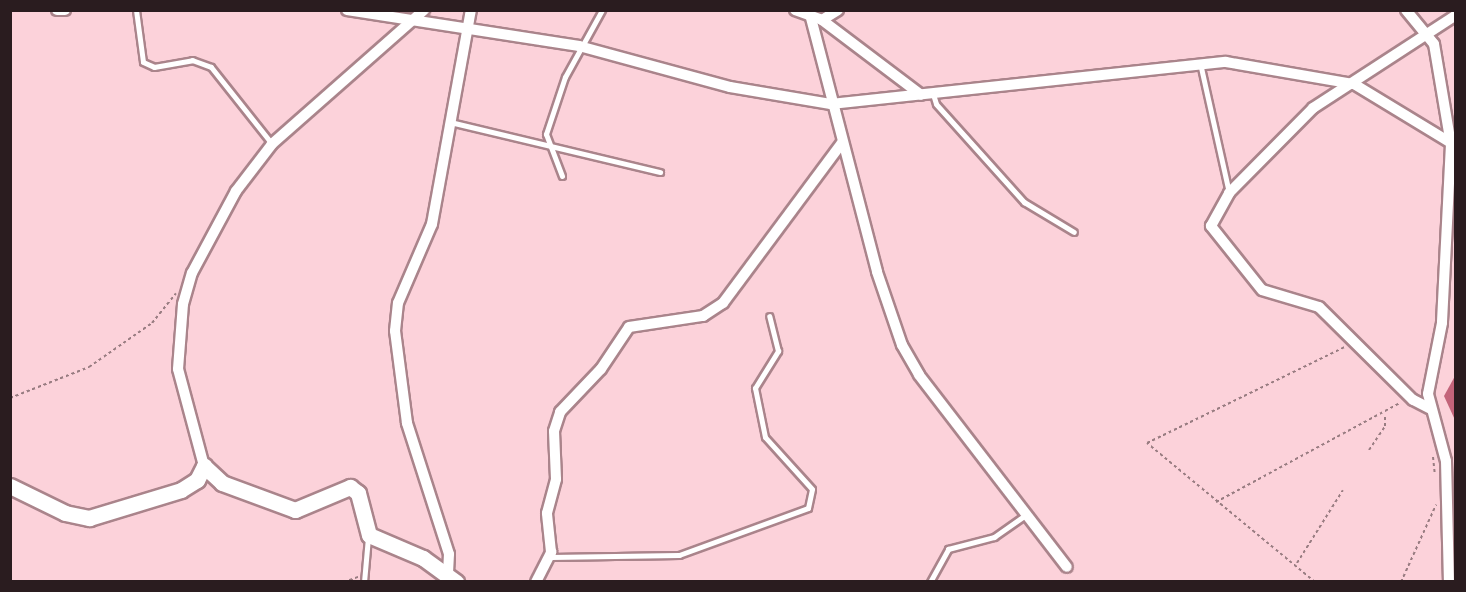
<!DOCTYPE html>
<html>
<head>
<meta charset="utf-8">
<style>
  body { margin:0 }
  #map { position:relative; width:1466px; height:592px; overflow:hidden; background:#fcd2da; font-family:Manrope,sans-serif }
  div>[style] { position:absolute }
  .water>* { inset:0; background:#c3647a }
  .path>* { height:2px; margin-top:-1px; transform-origin:0; background:repeating-linear-gradient(90deg,#987c81 0 3px,transparent 0 6px) }
  .roads { filter:drop-shadow(2px 0 #aa848b) drop-shadow(-2px 0 #aa848b) drop-shadow(0 2px #aa848b) drop-shadow(0 -2px #aa848b) }
  .lane>* { height:5px; margin:-2.5px; padding:0 2.5px; transform-origin:2.5px; border-radius:2.5px; background:#fff }
  .street>* { height:10px; margin:-5px; padding:0 5px; transform-origin:5px; border-radius:5px; background:#fff }
  .secondary>* { height:15px; margin:-7.5px; padding:0 7.5px; transform-origin:7.5px; border-radius:7.5px; background:#fff }
  span { translate:-50% -50%; white-space:nowrap; text-align:center; line-height:1.15; -webkit-text-stroke:4.5px #fee5e9; paint-order:stroke }
  .frame { position:absolute; inset:0; border:12px solid #2a1c1f; pointer-events:none }
</style>
</head>
<body>
<div id="map">
  <div class="water">
    <i style="clip-path:polygon(1455px 376px,1455px 420px,1444px 396px)"></i>
  </div>
  <div class="path">
    <i style="left:10px;top:398px;width:85px;rotate:-21.4deg"></i>
    <i style="left:89px;top:367px;width:77px;rotate:-34.9deg"></i>
    <i style="left:152px;top:323px;width:38px;rotate:-51deg"></i>
    <i style="left:1369px;top:450px;width:29px;rotate:-56deg"></i>
    <i style="left:1385px;top:426px;width:12px;rotate:-90deg"></i>
    <i style="left:1433px;top:457px;width:18px;rotate:84deg"></i>
    <i style="left:1216px;top:502px;width:209px;rotate:-28.3deg"></i>
    <i style="left:1297px;top:563px;width:86px;rotate:-57.8deg"></i>
    <i style="left:344px;top:582px;width:15px;rotate:-20deg"></i>
    <i style="left:1315px;top:582px;width:218px;rotate:-140.4deg"></i>
    <i style="left:1147px;top:443px;width:220px;rotate:-25.9deg"></i>
    <i style="left:1401px;top:582px;width:85px;rotate:-65.6deg"></i>
  </div>
  <div class="roads">
    <div class="lane">
      <i style="left:136px;top:10px;width:52px;rotate:82.3deg"></i>
      <i style="left:143px;top:62px;width:12px;rotate:24deg"></i>
      <i style="left:154px;top:67px;width:39px;rotate:-10deg"></i>
      <i style="left:192px;top:60px;width:20px;rotate:20deg"></i>
      <i style="left:211px;top:67px;width:98px;rotate:51.6deg"></i>
      <i style="left:1200px;top:63px;width:133px;rotate:77.4deg"></i>
      <i style="left:933px;top:94px;width:10px;rotate:73deg"></i>
      <i style="left:936px;top:104px;width:132px;rotate:48.1deg"></i>
      <i style="left:1024px;top:202px;width:58px;rotate:31deg"></i>
      <i style="left:450px;top:122px;width:216px;rotate:13.4deg"></i>
      <i style="left:562px;top:176px;width:45px;rotate:-110.9deg"></i>
      <i style="left:546px;top:134px;width:60px;rotate:-71.6deg"></i>
      <i style="left:565px;top:77px;width:77px;rotate:-61.1deg"></i>
      <i style="left:551px;top:557px;width:128px;rotate:-0.9deg"></i>
      <i style="left:679px;top:555px;width:137px;rotate:-20deg"></i>
      <i style="left:808px;top:508px;width:19px;rotate:-78deg"></i>
      <i style="left:812px;top:489px;width:70px;rotate:-132.1deg"></i>
      <i style="left:765px;top:437px;width:50px;rotate:-101.5deg"></i>
      <i style="left:755px;top:388px;width:44px;rotate:-58.1deg"></i>
      <i style="left:778px;top:351px;width:36px;rotate:-104deg"></i>
      <i style="left:364px;top:582px;width:45px;rotate:-84.9deg"></i>
      <i style="left:930px;top:582px;width:38px;rotate:-61deg"></i>
      <i style="left:948px;top:549px;width:48px;rotate:-14.6deg"></i>
      <i style="left:994px;top:537px;width:39px;rotate:-35deg"></i>
    </div>
    <div class="street">
      <i style="left:57px;top:10px;width:8px"></i>
      <i style="left:347px;top:10px;width:235px;rotate:8.8deg"></i>
      <i style="left:579px;top:46px;width:156px;rotate:15.2deg"></i>
      <i style="left:730px;top:87px;width:102px;rotate:9.6deg"></i>
      <i style="left:831px;top:104px;width:397px;rotate:-6.1deg"></i>
      <i style="left:1226px;top:62px;width:130px;rotate:9.8deg"></i>
      <i style="left:1354px;top:84px;width:119px;rotate:31.3deg"></i>
      <i style="left:795px;top:10px;width:29px;rotate:20deg"></i>
      <i style="left:822px;top:20px;width:19px;rotate:-32deg"></i>
      <i style="left:1406px;top:10px;width:44px;rotate:50.5deg"></i>
      <i style="left:1434px;top:44px;width:101px;rotate:80.4deg"></i>
      <i style="left:1451px;top:144px;width:179px;rotate:92.9deg"></i>
      <i style="left:1442px;top:323px;width:72px;rotate:101.2deg"></i>
      <i style="left:1428px;top:394px;width:69px;rotate:75deg"></i>
      <i style="left:1446px;top:461px;width:121px;rotate:88.6deg"></i>
      <i style="left:811px;top:18px;width:262px;rotate:75.4deg"></i>
      <i style="left:877px;top:272px;width:77px;rotate:71.1deg"></i>
      <i style="left:902px;top:345px;width:34px;rotate:60deg"></i>
      <i style="left:919px;top:375px;width:242px;rotate:52.4deg"></i>
      <i style="left:822px;top:20px;width:124px;rotate:37.1deg"></i>
      <i style="left:1429px;top:408px;width:18px;rotate:-153deg"></i>
      <i style="left:1413px;top:400px;width:132px;rotate:-135.3deg"></i>
      <i style="left:1319px;top:307px;width:59px;rotate:-163.4deg"></i>
      <i style="left:1262px;top:290px;width:82px;rotate:-128.6deg"></i>
      <i style="left:1211px;top:226px;width:38px;rotate:-61deg"></i>
      <i style="left:1229px;top:193px;width:120px;rotate:-45.3deg"></i>
      <i style="left:1313px;top:108px;width:171px;rotate:-33deg"></i>
      <i style="left:204px;top:466px;width:100px;rotate:-105deg"></i>
      <i style="left:178px;top:369px;width:65px;rotate:-85.6deg"></i>
      <i style="left:183px;top:304px;width:32px;rotate:-74deg"></i>
      <i style="left:192px;top:273px;width:93px;rotate:-61.8deg"></i>
      <i style="left:236px;top:191px;width:59px;rotate:-52.5deg"></i>
      <i style="left:272px;top:144px;width:203px;rotate:-41.4deg"></i>
      <i style="left:448px;top:573px;width:19px;rotate:-87deg"></i>
      <i style="left:449px;top:554px;width:138px;rotate:-107.8deg"></i>
      <i style="left:407px;top:423px;width:93px;rotate:-97.4deg"></i>
      <i style="left:395px;top:331px;width:28px;rotate:-84deg"></i>
      <i style="left:398px;top:303px;width:86px;rotate:-66.7deg"></i>
      <i style="left:432px;top:224px;width:218px;rotate:-79.7deg"></i>
      <i style="left:536px;top:582px;width:34px;rotate:-63deg"></i>
      <i style="left:551px;top:552px;width:39px;rotate:-96deg"></i>
      <i style="left:547px;top:513px;width:35px;rotate:-75deg"></i>
      <i style="left:556px;top:479px;width:48px;rotate:-92.4deg"></i>
      <i style="left:554px;top:431px;width:20px;rotate:-72deg"></i>
      <i style="left:560px;top:412px;width:59px;rotate:-46.4deg"></i>
      <i style="left:601px;top:369px;width:50px;rotate:-56.3deg"></i>
      <i style="left:629px;top:327px;width:75px;rotate:-8.5deg"></i>
      <i style="left:703px;top:316px;width:24px;rotate:-33deg"></i>
      <i style="left:723px;top:303px;width:199px;rotate:-53.4deg"></i>
    </div>
    <div class="secondary">
      <i style="left:10px;top:486px;width:61px;rotate:26.1deg"></i>
      <i style="left:65px;top:513px;width:25px;rotate:12deg"></i>
      <i style="left:89px;top:518px;width:96px;rotate:-16.9deg"></i>
      <i style="left:181px;top:490px;width:19px;rotate:-32deg"></i>
      <i style="left:197px;top:480px;width:16px;rotate:-63deg"></i>
      <i style="left:204px;top:466px;width:25px;rotate:43deg"></i>
      <i style="left:222px;top:483px;width:78px;rotate:20.3deg"></i>
      <i style="left:295px;top:510px;width:60px;rotate:-22.7deg"></i>
      <i style="left:350px;top:487px;width:10px;rotate:37deg"></i>
      <i style="left:358px;top:493px;width:43px;rotate:75.3deg"></i>
      <i style="left:369px;top:535px;width:59px;rotate:23.1deg"></i>
      <i style="left:423px;top:558px;width:41px;rotate:36deg"></i>
    </div>
  </div>
  <div class="frame"></div>
</div>
</body>
</html>
